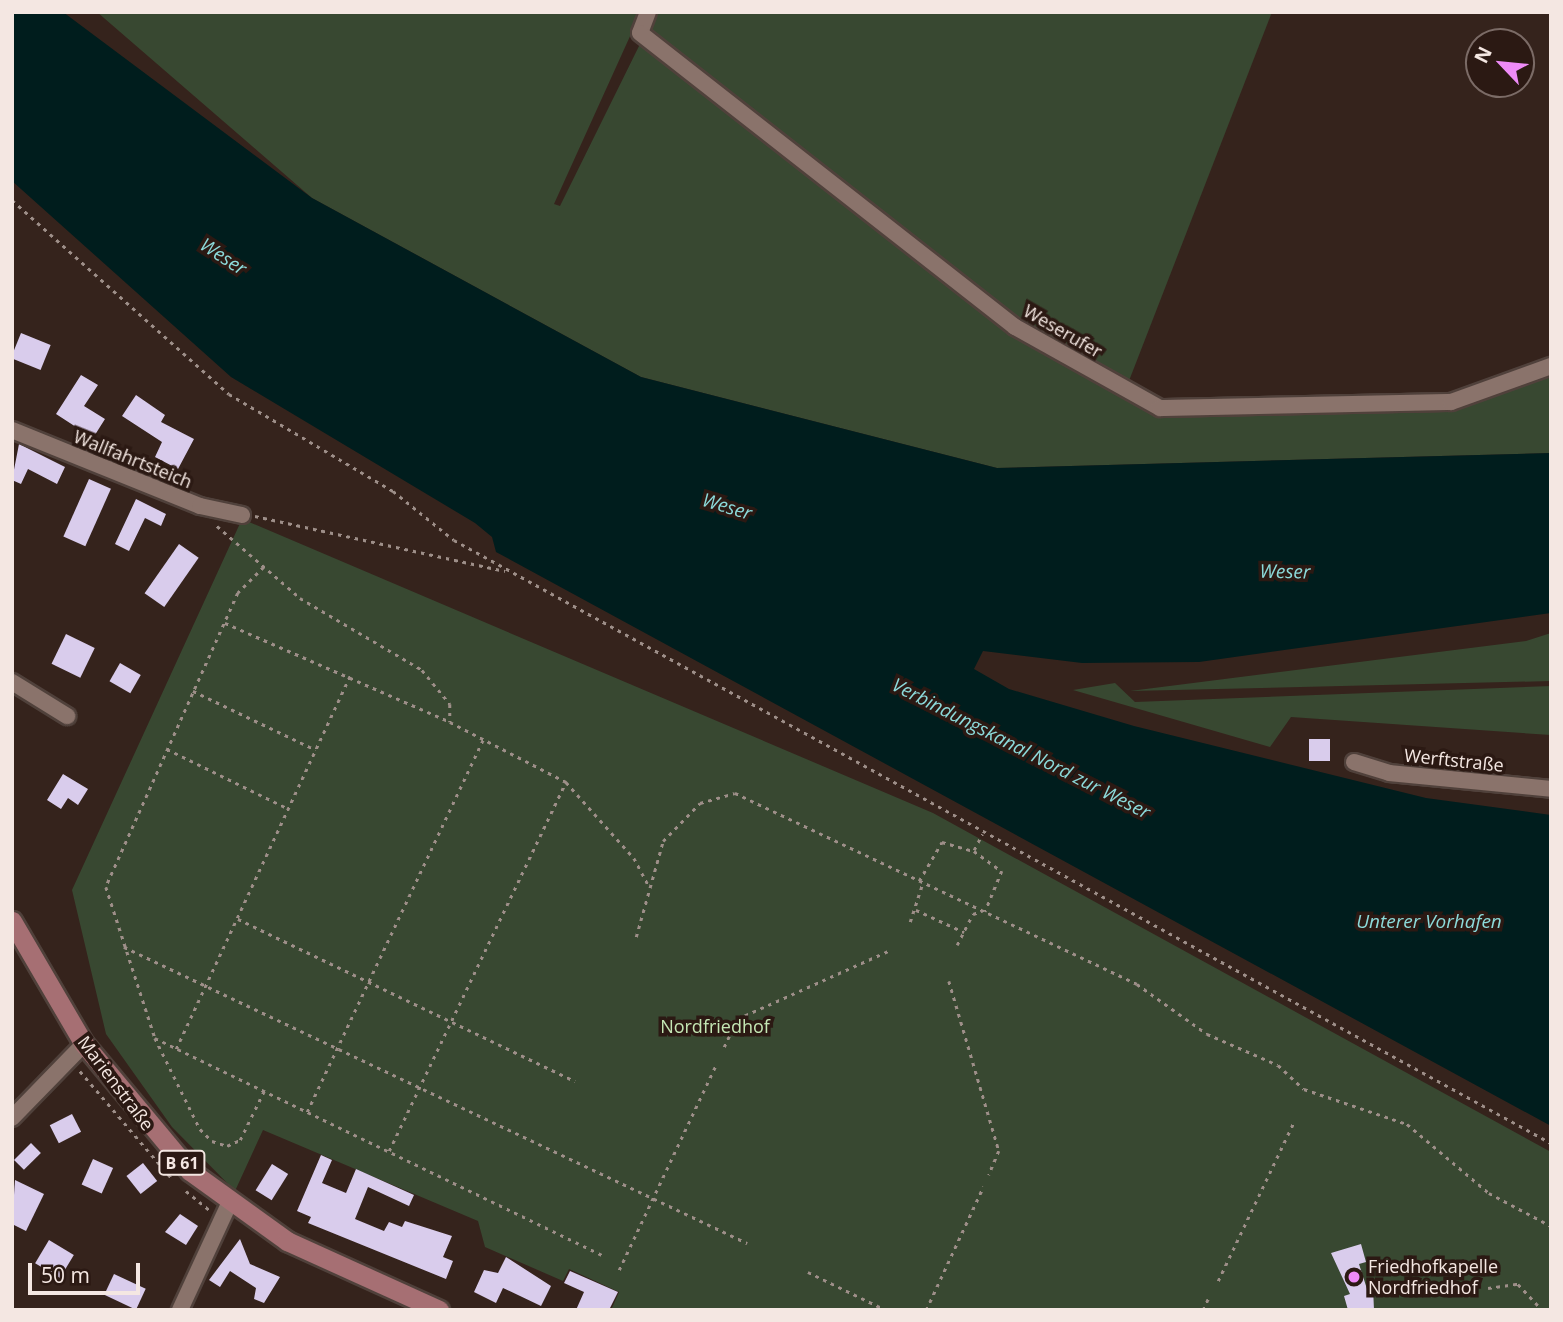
<!DOCTYPE html>
<html>
<head>
<meta charset="utf-8">
<style>
  body { margin:0 }
  #map { position:relative; width:1563px; height:1322px; overflow:hidden; background:#35231c; font-family:"Open Sans",sans-serif }
  div>[style] { position:absolute }
  .green>* { inset:0; background:#384831 }
  .water>* { inset:0; background:#001d1d }
  .building>* { inset:0; background:#d9ccec; transform-origin:0 0 }
  .path>* { height:2.5px; margin-top:-1.25px; transform-origin:0; background:repeating-linear-gradient(90deg,#9e8f89 0 3.5px,transparent 0 8.5px) }
  .roads { filter:drop-shadow(2px 0 #50413b) drop-shadow(-2px 0 #50413b) drop-shadow(0 2px #50413b) drop-shadow(0 -2px #50413b) }
  .minor>* { height:16px; margin:-8px; padding:0 8px; transform-origin:8px; border-radius:8px; background:#8a736b }
  .major>* { height:19px; margin:-9.5px; padding:0 9.5px; transform-origin:9.5px; border-radius:9.5px; background:#a66f73 }
  .dots>* { width:19px; height:19px; translate:-50% -50%; box-sizing:border-box; border:4px solid #2b1913; border-radius:50% }
  span { translate:-50% -50%; white-space:nowrap; text-align:center; line-height:1.15; -webkit-text-stroke:7px #2b1913; paint-order:stroke }
  .shield-label span { padding:2px 5px; background:#2b1913; border:2px solid; border-radius:5px; -webkit-text-stroke-width:0 }
  .shield-label { font-size:16px; color:#f4e7e2; font-weight:700 }
  .street-label { font-size:18px; color:#f4e7e2 }
  .park-label { font-size:18px; color:#c4e6b4 }
  .poi-label { font-size:18px; color:#f4e7e2 }
  .left { translate:0 -50%; text-align:left }
  .water-label { font-size:19px; color:#8cdada; font-style:italic }
  .frame { position:absolute; inset:0; border:14px solid #f4e7e2; pointer-events:none }
  .north { position:absolute; left:1465px; top:28px; width:70px; height:70px; box-sizing:border-box; background:#2b1913; border:2px solid #7b6b66; border-radius:50%; rotate:296deg; font-size:19px; font-weight:700; line-height:28px; text-align:center; color:#f4e7e2 }
  .north::after { content:''; display:block; margin:auto; width:24px; height:32px; background:#ee8bf7; clip-path:polygon(50% 0,100% 100%,50% 72%,0 100%) }
  .scale { position:absolute; left:28px; top:1263px; width:112px; height:32px; box-sizing:border-box; border:4px solid #f4e7e2; border-top:0; padding-left:9px; font-size:21px; line-height:24px; white-space:nowrap; color:#f4e7e2; -webkit-text-stroke:5px #2b1913; paint-order:stroke }
</style>
</head>
<body>
<div id="map">
  <div class="green">
    <i style="clip-path:polygon(97px 12px,641px 12px,554px 204px,560px 206px,642px 40px,1013px 333px,1158px 413px,1454px 405px,1551px 371px,1551px 453px,997px 468px,641px 377px,312px 198px)"></i>
    <i style="clip-path:polygon(654px 12px,1272px 12px,1127px 386px,1017px 322px,647px 30px)"></i>
    <i style="clip-path:polygon(242px 519px,933px 813px,1551px 1152px,1551px 1310px,611px 1310px,619px 1292px,569px 1269px,563px 1281px,485px 1247px,478px 1221px,263px 1130px,235px 1191px,172px 1127px,106px 1034px,72px 890px)"></i>
    <i style="clip-path:polygon(1551px 633px,1551px 681px,1130px 691px,1526px 641px)"></i>
    <i style="clip-path:polygon(1115px 683px,1135px 702px,1551px 686px,1551px 735px,1291px 717px,1270px 747px,1073px 690px)"></i>
  </div>
  <div class="water">
    <i style="clip-path:polygon(12px 12px,63px 12px,312px 198px,641px 377px,997px 468px,1551px 453px,1551px 613px,1199px 662px,1082px 663px,983px 651px,974px 669px,1009px 689px,1134px 726px,1426px 798px,1551px 815px,1551px 1126px,496px 552px,492px 537px,475px 523px,231px 377px,12px 181px)"></i>
  </div>
  <div class="building">
    <i style="left:21px;top:333px;width:32px;height:27px;rotate:22deg"></i>
    <i style="clip-path:polygon(81px 375px,98px 385px,84px 406px,105px 419px,93px 438px,56px 414px)"></i>
    <i style="clip-path:polygon(136px 395px,165px 415px,161px 422px,194px 439px,178px 469px,155px 457px,162px 442px,122px 416px)"></i>
    <i style="clip-path:polygon(19px 444px,65px 467px,57px 484px,28px 469px,21px 484px,12px 480px)"></i>
    <i style="left:89px;top:479px;width:24px;height:63px;rotate:24deg"></i>
    <i style="clip-path:polygon(136px 499px,166px 514px,161px 526px,145px 518px,129px 551px,115px 544px)"></i>
    <i style="left:179px;top:544px;width:24px;height:60px;rotate:35deg"></i>
    <i style="left:66px;top:634px;width:32px;height:33px;rotate:26deg"></i>
    <i style="left:120px;top:663px;width:24px;height:21px;rotate:30deg"></i>
    <i style="left:1309px;top:739px;width:21px;height:22px"></i>
    <i style="clip-path:polygon(63px 774px,88px 789px,78px 805px,68px 798px,61px 809px,47px 800px)"></i>
    <i style="left:72px;top:1114px;width:20px;height:25px;rotate:63deg"></i>
    <i style="left:31px;top:1143px;width:14px;height:24px;rotate:45deg"></i>
    <i style="clip-path:polygon(321px 1155px,332px 1160px,322px 1183px,346px 1193px,356px 1169px,414px 1195px,409px 1206px,368px 1187px,355px 1219px,384px 1231px,389px 1222px,402px 1227px,405px 1221px,452px 1236px,443px 1257px,453px 1261px,446px 1279px,308px 1223px,311px 1217px,297px 1211px)"></i>
    <i style="left:93px;top:1159px;width:22px;height:28px;rotate:24deg"></i>
    <i style="left:143px;top:1163px;width:23px;height:21px;rotate:52deg"></i>
    <i style="left:272px;top:1164px;width:19px;height:31px;rotate:32deg"></i>
    <i style="clip-path:polygon(15px 1180px,44px 1194px,26px 1231px,12px 1224px)"></i>
    <i style="clip-path:polygon(180px 1214px,198px 1226px,186px 1245px,165px 1232px)"></i>
    <i style="clip-path:polygon(240px 1239px,250px 1264px,280px 1277px,264px 1303px,254px 1299px,256px 1288px,230px 1271px,220px 1287px,209px 1280px)"></i>
    <i style="left:49px;top:1240px;width:29px;height:27px;rotate:31deg"></i>
    <i style="clip-path:polygon(1361px 1244px,1366px 1262px,1359px 1264px,1367px 1289px,1373px 1287px,1374px 1310px,1348px 1310px,1344px 1296px,1350px 1294px,1331px 1253px)"></i>
    <i style="clip-path:polygon(506px 1257px,551px 1286px,541px 1306px,503px 1288px,496px 1303px,474px 1292px,484px 1270px,498px 1273px)"></i>
    <i style="clip-path:polygon(570px 1271px,618px 1292px,609px 1310px,576px 1310px,584px 1292px,564px 1283px)"></i>
    <i style="left:114px;top:1274px;width:35px;height:23px;rotate:25deg"></i>
  </div>
  <div class="path">
    <i style="left:12px;top:200px;width:291px;rotate:41.8deg"></i>
    <i style="left:229px;top:394px;width:191px;rotate:30.6deg"></i>
    <i style="left:393px;top:491px;width:78px;rotate:38.8deg"></i>
    <i style="left:454px;top:540px;width:1252px;rotate:28.8deg"></i>
    <i style="left:255px;top:516px;width:256px;rotate:12.4deg"></i>
    <i style="left:217px;top:526px;width:110px;rotate:40.9deg"></i>
    <i style="left:300px;top:598px;width:142px;rotate:30.5deg"></i>
    <i style="left:422px;top:670px;width:44px;rotate:50.5deg"></i>
    <i style="left:450px;top:704px;width:18px;rotate:90deg"></i>
    <i style="left:450px;top:722px;width:131px;rotate:27.3deg"></i>
    <i style="left:566px;top:782px;width:102px;rotate:48.2deg"></i>
    <i style="left:634px;top:858px;width:34px;rotate:62deg"></i>
    <i style="left:264px;top:567px;width:37px;rotate:135deg"></i>
    <i style="left:238px;top:593px;width:322px;rotate:114.2deg"></i>
    <i style="left:106px;top:887px;width:159px;rotate:72deg"></i>
    <i style="left:155px;top:1038px;width:499px;rotate:25.9deg"></i>
    <i style="left:225px;top:623px;width:246px;rotate:23.7deg"></i>
    <i style="left:193px;top:691px;width:136px;rotate:25.6deg"></i>
    <i style="left:167px;top:749px;width:136px;rotate:26.2deg"></i>
    <i style="left:974px;top:850px;width:18px;rotate:-63deg"></i>
    <i style="left:919px;top:881px;width:45px;rotate:-59.5deg"></i>
    <i style="left:942px;top:842px;width:33px;rotate:16deg"></i>
    <i style="left:974px;top:851px;width:34px;rotate:36deg"></i>
    <i style="left:1002px;top:871px;width:44px;rotate:112.5deg"></i>
    <i style="left:916px;top:910px;width:53px;rotate:24.6deg"></i>
    <i style="left:238px;top:919px;width:374px;rotate:25.7deg"></i>
    <i style="left:910px;top:922px;width:42px;rotate:-72deg"></i>
    <i style="left:636px;top:937px;width:100px;rotate:-74.3deg"></i>
    <i style="left:663px;top:841px;width:53px;rotate:-45.8deg"></i>
    <i style="left:700px;top:803px;width:36px;rotate:-16deg"></i>
    <i style="left:735px;top:793px;width:445px;rotate:25.4deg"></i>
    <i style="left:1137px;top:984px;width:86px;rotate:35.5deg"></i>
    <i style="left:1207px;top:1034px;width:77px;rotate:23.6deg"></i>
    <i style="left:1278px;top:1065px;width:35px;rotate:43deg"></i>
    <i style="left:1304px;top:1089px;width:109px;rotate:18.8deg"></i>
    <i style="left:1407px;top:1124px;width:107px;rotate:40.1deg"></i>
    <i style="left:1489px;top:1193px;width:70px;rotate:28deg"></i>
    <i style="left:957px;top:945px;width:35px;rotate:-63deg"></i>
    <i style="left:973px;top:914px;width:9px;rotate:-18deg"></i>
    <i style="left:124px;top:947px;width:690px;rotate:25.41deg"></i>
    <i style="left:949px;top:981px;width:177px;rotate:73.6deg"></i>
    <i style="left:999px;top:1151px;width:26px;rotate:113deg"></i>
    <i style="left:155px;top:1038px;width:102px;rotate:63.7deg"></i>
    <i style="left:200px;top:1129px;width:17px;rotate:45deg"></i>
    <i style="left:212px;top:1141px;width:16px;rotate:18deg"></i>
    <i style="left:227px;top:1146px;width:14px;rotate:-25deg"></i>
    <i style="left:240px;top:1140px;width:55px;rotate:-63.9deg"></i>
    <i style="left:724px;top:1047px;width:31px;rotate:-65deg"></i>
    <i style="left:737px;top:1019px;width:166px;rotate:-24.2deg"></i>
    <i style="left:176px;top:1049px;width:412px;rotate:-65deg"></i>
    <i style="left:80px;top:1071px;width:143px;rotate:49.5deg"></i>
    <i style="left:307px;top:1112px;width:414px;rotate:-64.7deg"></i>
    <i style="left:389px;top:1151px;width:409px;rotate:-64.4deg"></i>
    <i style="left:186px;top:1191px;width:32px;rotate:39deg"></i>
    <i style="left:619px;top:1270px;width:229px;rotate:-64.7deg"></i>
    <i style="left:808px;top:1272px;width:87px;rotate:26deg"></i>
    <i style="left:1218px;top:1281px;width:176px;rotate:-64.5deg"></i>
    <i style="left:1488px;top:1288px;width:30px;rotate:-8deg"></i>
    <i style="left:1518px;top:1284px;width:35px;rotate:47deg"></i>
    <i style="left:926px;top:1310px;width:136px;rotate:-65.1deg"></i>
    <i style="left:1203px;top:1310px;width:12px;rotate:-66deg"></i>
  </div>
  <div class="roads">
    <div class="minor">
      <i style="left:648px;top:12px;width:22px;rotate:111deg"></i>
      <i style="left:640px;top:33px;width:477px;rotate:38.1deg"></i>
      <i style="left:1015px;top:327px;width:166px;rotate:29.2deg"></i>
      <i style="left:1160px;top:408px;width:291px;rotate:-1.2deg"></i>
      <i style="left:1451px;top:402px;width:106px;rotate:-19.8deg"></i>
      <i style="left:12px;top:430px;width:203px;rotate:22deg"></i>
      <i style="left:200px;top:506px;width:43px;rotate:12.1deg"></i>
      <i style="left:12px;top:682px;width:65px;rotate:31.7deg"></i>
      <i style="left:1354px;top:762px;width:37px;rotate:17deg"></i>
      <i style="left:1389px;top:773px;width:163px;rotate:5.6deg"></i>
      <i style="left:12px;top:1118px;width:103px;rotate:-45.8deg"></i>
      <i style="left:180px;top:1310px;width:117px;rotate:-65.2deg"></i>
    </div>
    <div class="major">
      <i style="left:12px;top:921px;width:143px;rotate:59.7deg"></i>
      <i style="left:84px;top:1044px;width:165px;rotate:50.2deg"></i>
      <i style="left:190px;top:1171px;width:120px;rotate:35.8deg"></i>
      <i style="left:287px;top:1241px;width:167px;rotate:24.4deg"></i>
    </div>
  </div>
  <div class="dots">
    <i style="left:1354px;top:1277px;background:#ee8bf7"></i>
  </div>
  <div class="shield-label">
    <span style="left:182px;top:1163px">B 61</span>
  </div>
  <div class="street-label">
    <span style="left:1063px;top:331px;rotate:30deg">Weserufer</span>
    <span style="left:133px;top:459px;rotate:22deg">Wallfahrtsteich</span>
    <span style="left:1454px;top:760px;rotate:6deg">Werftstraße</span>
    <span style="left:116px;top:1083px;rotate:53deg">Marienstraße</span>
  </div>
  <div class="park-label">
    <span style="left:715px;top:1026px">Nordfriedhof</span>
  </div>
  <div class="poi-label">
    <span class="left" style="left:1368px;top:1277px">Friedhofkapelle<br>Nordfriedhof</span>
  </div>
  <div class="water-label">
    <span style="left:223px;top:257px;rotate:33deg">Weser</span>
    <span style="left:727px;top:507px;rotate:17deg">Weser</span>
    <span style="left:1285px;top:572px;rotate:1deg">Weser</span>
    <span style="left:1021px;top:749px;rotate:27deg">Verbindungskanal Nord zur Weser</span>
    <span style="left:1429px;top:922px">Unterer Vorhafen</span>
  </div>
  <div class="frame"></div>
  <div class="north">N</div>
  <div class="scale">50 m</div>
</div>
</body>
</html>
